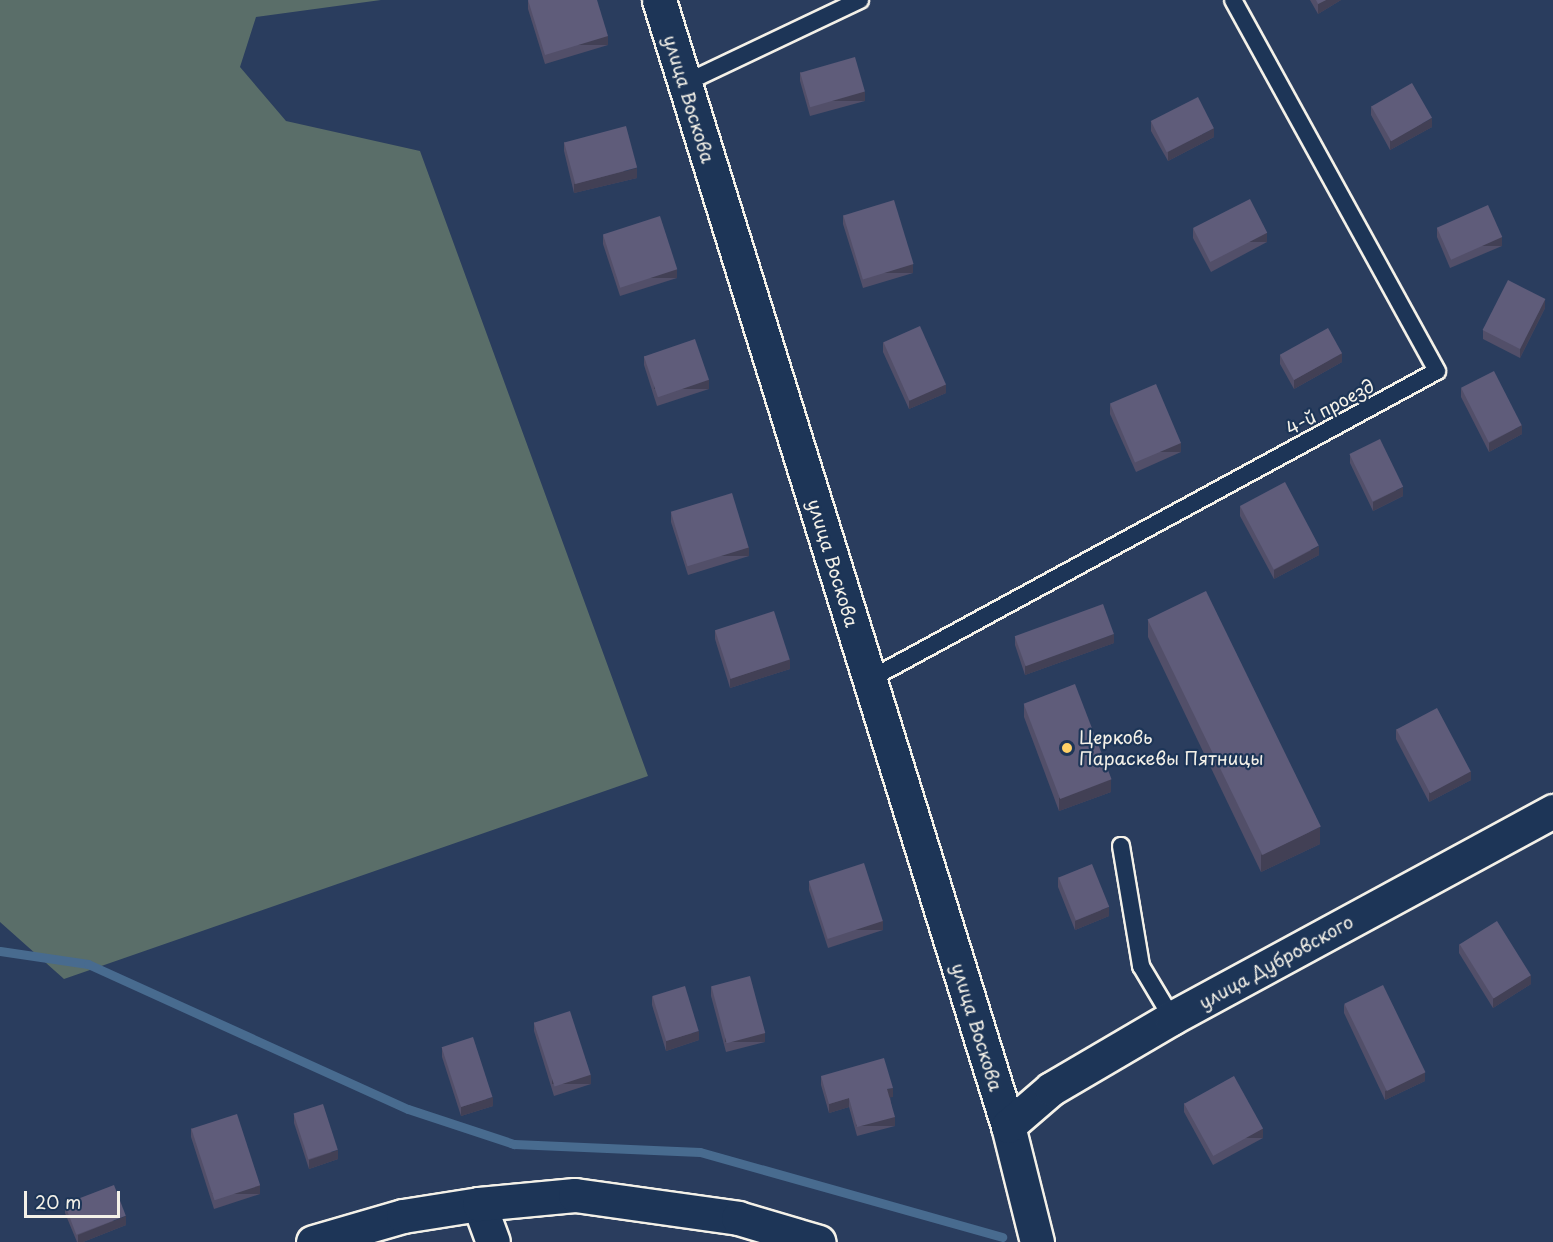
<!DOCTYPE html>
<html>
<head>
<meta charset="utf-8">
<style>
  body { margin:0 }
  #map { position:relative; width:1553px; height:1242px; overflow:hidden; background:#2a3d5e; font-family:"Playpen Sans",sans-serif }
  div>[style] { position:absolute }
  .green>* { inset:0; background:#5a6e69 }
  .stream>* { height:9px; margin:-4.5px; padding:0 4.5px; transform-origin:4.5px; border-radius:4.5px; background:#486b8f }
  .roads { filter:drop-shadow(2px 0 #f4f1e8) drop-shadow(-2px 0 #f4f1e8) drop-shadow(0 2px #f4f1e8) drop-shadow(0 -2px #f4f1e8) }
  .lane>* { height:16px; margin:-8px; padding:0 8px; transform-origin:8px; border-radius:8px; background:#1d3557 }
  .street>* { height:33px; margin:-16.5px; padding:0 16.5px; transform-origin:16.5px; border-radius:16.5px; background:#1d3557 }
  .secondary>* { height:33px; margin:-16.5px; padding:0 16.5px; transform-origin:16.5px; border-radius:16.5px; background:#1d3557 }
  .wall>* { inset:0; background:#524f69 }
  .shaded-wall>* { inset:0; background:#424055; transform-origin:0 0 }
  .building>* { inset:0; background:#5f5c7a; transform-origin:0 0 }
  .dots>* { width:16px; height:16px; translate:-50% -50%; box-sizing:border-box; border:3px solid #1d3557; border-radius:50% }
  span { translate:-50% -50%; white-space:nowrap; text-align:center; line-height:1.15; -webkit-text-stroke:4.5px #1d3557; paint-order:stroke }
  .street-label { font-size:18px; color:#f4f1e8 }
  .poi-label { font-size:18px; color:#f4f1e8 }
  .left { translate:0 -50%; text-align:left }
  .scale { position:absolute; left:24px; top:1191px; width:96px; height:27px; box-sizing:border-box; border:3px solid #f4f1e8; border-top:0; padding-left:8px; font-size:18px; line-height:21px; white-space:nowrap; color:#f4f1e8; -webkit-text-stroke:4px #1d3557; paint-order:stroke }
</style>
</head>
<body>
<div id="map">
  <div class="green">
    <i style="clip-path:polygon(0 0,381px 0,256px 17px,240px 67px,286px 121px,420px 151px,648px 776px,64px 979px,0 922px)"></i>
  </div>
  <div class="stream">
    <i style="left:0;top:951px;width:89px;rotate:8.4deg"></i>
    <i style="left:88px;top:964px;width:351px;rotate:24.4deg"></i>
    <i style="left:408px;top:1109px;width:112px;rotate:18.3deg"></i>
    <i style="left:514px;top:1144px;width:186px;rotate:2.5deg"></i>
    <i style="left:700px;top:1152px;width:314px;rotate:15.7deg"></i>
  </div>
  <div class="roads">
    <div class="lane">
      <i style="left:683px;top:84px;width:196px;rotate:-25.4deg"></i>
      <i style="left:870px;top:679px;width:645px;rotate:-28.51deg"></i>
      <i style="left:1437px;top:371px;width:423px;rotate:-118.8deg"></i>
      <i style="left:1121px;top:846px;width:122px;rotate:80.5deg"></i>
      <i style="left:1141px;top:966px;width:61px;rotate:59.2deg"></i>
    </div>
    <div class="street">
      <i style="left:659px;top:0;width:1179px;rotate:72.78deg"></i>
      <i style="left:479px;top:1204px;width:40px;rotate:69.8deg"></i>
      <i style="left:313px;top:1242px;width:94px;rotate:-16.1deg"></i>
      <i style="left:403px;top:1216px;width:77px;rotate:-9deg"></i>
      <i style="left:479px;top:1204px;width:96px;rotate:-5.4deg"></i>
      <i style="left:575px;top:1195px;width:165px;rotate:8deg"></i>
      <i style="left:738px;top:1218px;width:84px;rotate:16.5deg"></i>
    </div>
    <div class="secondary">
      <i style="left:1037px;top:1242px;width:120px;rotate:-104deg"></i>
      <i style="left:1008px;top:1126px;width:57px;rotate:-40.7deg"></i>
      <i style="left:1051px;top:1089px;width:140px;rotate:-30.4deg"></i>
      <i style="left:1172px;top:1018px;width:434px;rotate:-28.5deg"></i>
    </div>
  </div>
  <div class="wall">
    <i style="clip-path:polygon(528px 0,608px 45px,545px 64px,528px 9px)"></i>
    <i style="clip-path:polygon(1310px 0,1341px 0,1318px 14px)"></i>
    <i style="clip-path:polygon(800px 72px,865px 101px,810px 116px,800px 81px)"></i>
    <i style="clip-path:polygon(1371px 106px,1432px 127px,1390px 150px,1371px 115px)"></i>
    <i style="clip-path:polygon(1151px 122px,1214px 137px,1168px 161px,1151px 131px)"></i>
    <i style="clip-path:polygon(564px 142px,637px 178px,574px 193px,564px 151px)"></i>
    <i style="clip-path:polygon(843px 215px,913px 273px,863px 288px,843px 224px)"></i>
    <i style="clip-path:polygon(1437px 228px,1502px 246px,1450px 268px,1437px 237px)"></i>
    <i style="clip-path:polygon(1193px 229px,1267px 242px,1211px 272px,1193px 238px)"></i>
    <i style="clip-path:polygon(603px 235px,677px 278px,620px 296px,603px 244px)"></i>
    <i style="clip-path:polygon(1545px 308px,1520px 358px,1483px 339px,1483px 330px)"></i>
    <i style="clip-path:polygon(883px 342px,946px 393px,909px 409px,883px 352px)"></i>
    <i style="clip-path:polygon(1280px 355px,1342px 362px,1294px 389px,1280px 364px)"></i>
    <i style="clip-path:polygon(644px 356px,709px 389px,657px 406px,644px 365px)"></i>
    <i style="clip-path:polygon(1461px 388px,1522px 434px,1489px 452px,1461px 397px)"></i>
    <i style="clip-path:polygon(1110px 404px,1181px 452px,1136px 472px,1110px 414px)"></i>
    <i style="clip-path:polygon(1350px 454px,1403px 496px,1373px 511px,1350px 463px)"></i>
    <i style="clip-path:polygon(1240px 506px,1319px 555px,1274px 579px,1240px 516px)"></i>
    <i style="clip-path:polygon(671px 513px,749px 556px,688px 575px,671px 522px)"></i>
    <i style="clip-path:polygon(1148px 620px,1320px 844px,1261px 872px,1148px 637px)"></i>
    <i style="clip-path:polygon(715px 630px,790px 669px,730px 688px,715px 639px)"></i>
    <i style="clip-path:polygon(1015px 636px,1114px 643px,1025px 675px,1015px 645px)"></i>
    <i style="clip-path:polygon(1024px 704px,1111px 792px,1059px 811px,1024px 717px)"></i>
    <i style="clip-path:polygon(1396px 729px,1471px 780px,1429px 802px,1396px 739px)"></i>
    <i style="clip-path:polygon(1058px 877px,1109px 916px,1075px 930px,1058px 887px)"></i>
    <i style="clip-path:polygon(809px 881px,883px 930px,828px 948px,809px 890px)"></i>
    <i style="clip-path:polygon(1459px 944px,1531px 984px,1493px 1008px,1459px 953px)"></i>
    <i style="clip-path:polygon(711px 986px,765px 1042px,726px 1052px,711px 996px)"></i>
    <i style="clip-path:polygon(652px 996px,699px 1040px,666px 1051px,652px 1005px)"></i>
    <i style="clip-path:polygon(1344px 1004px,1425px 1081px,1385px 1100px,1344px 1013px)"></i>
    <i style="clip-path:polygon(534px 1022px,591px 1084px,554px 1096px,534px 1031px)"></i>
    <i style="clip-path:polygon(442px 1047px,493px 1106px,461px 1116px,442px 1057px)"></i>
    <i style="clip-path:polygon(821px 1076px,893px 1097px,890px 1097px,895px 1126px,857px 1136px,849px 1107px,829px 1113px,821px 1085px)"></i>
    <i style="clip-path:polygon(1184px 1103px,1263px 1138px,1213px 1165px,1184px 1112px)"></i>
    <i style="clip-path:polygon(294px 1114px,338px 1159px,309px 1169px,294px 1123px)"></i>
    <i style="clip-path:polygon(191px 1128px,260px 1194px,214px 1209px,191px 1137px)"></i>
    <i style="clip-path:polygon(65px 1204px,126px 1225px,83px 1242px,77px 1242px,65px 1213px)"></i>
  </div>
  <div class="shaded-wall">
    <i style="clip-path:polygon(1326px 0,1341px 0,1318px 14px,1318px 4px)"></i>
    <i style="left:608px;top:36px;width:9px;height:66px;rotate:90deg"></i>
    <i style="left:865px;top:92px;width:9px;height:57px;rotate:90deg"></i>
    <i style="clip-path:polygon(1432px 118px,1432px 127px,1390px 150px,1390px 141px)"></i>
    <i style="clip-path:polygon(1214px 128px,1214px 137px,1168px 161px,1168px 152px)"></i>
    <i style="clip-path:polygon(637px 168px,637px 178px,574px 193px,574px 184px)"></i>
    <i style="left:1267px;top:233px;width:9px;height:64px;rotate:90deg"></i>
    <i style="left:1502px;top:237px;width:9px;height:56px;rotate:90deg"></i>
    <i style="left:913px;top:264px;width:9px;height:52px;rotate:90deg"></i>
    <i style="left:677px;top:269px;width:9px;height:60px;rotate:90deg"></i>
    <i style="clip-path:polygon(1545px 299px,1545px 308px,1520px 358px,1520px 349px)"></i>
    <i style="clip-path:polygon(1342px 353px,1342px 362px,1294px 389px,1294px 380px)"></i>
    <i style="left:709px;top:380px;width:9px;height:55px;rotate:90deg"></i>
    <i style="clip-path:polygon(946px 384px,946px 393px,909px 409px,909px 400px)"></i>
    <i style="clip-path:polygon(1522px 425px,1522px 434px,1489px 452px,1489px 443px)"></i>
    <i style="left:1181px;top:443px;width:9px;height:49px;rotate:90deg"></i>
    <i style="clip-path:polygon(1403px 487px,1403px 496px,1373px 511px,1373px 502px)"></i>
    <i style="clip-path:polygon(1319px 546px,1319px 555px,1274px 579px,1274px 570px)"></i>
    <i style="left:749px;top:547px;width:9px;height:64px;rotate:90deg"></i>
    <i style="clip-path:polygon(1114px 634px,1114px 643px,1025px 675px,1025px 665px)"></i>
    <i style="clip-path:polygon(790px 659px,790px 669px,730px 688px,730px 679px)"></i>
    <i style="clip-path:polygon(1471px 771px,1471px 780px,1429px 802px,1429px 793px)"></i>
    <i style="clip-path:polygon(1111px 779px,1111px 792px,1059px 811px,1059px 798px)"></i>
    <i style="clip-path:polygon(1320px 827px,1320px 844px,1261px 872px,1261px 855px)"></i>
    <i style="clip-path:polygon(1109px 907px,1109px 916px,1075px 930px,1075px 921px)"></i>
    <i style="left:883px;top:921px;width:9px;height:58px;rotate:90deg"></i>
    <i style="clip-path:polygon(1531px 975px,1531px 984px,1493px 1008px,1493px 998px)"></i>
    <i style="clip-path:polygon(699px 1031px,699px 1040px,666px 1051px,666px 1041px)"></i>
    <i style="left:765px;top:1033px;width:9px;height:40px;rotate:90deg"></i>
    <i style="clip-path:polygon(1425px 1072px,1425px 1081px,1385px 1100px,1385px 1091px)"></i>
    <i style="left:591px;top:1075px;width:9px;height:39px;rotate:90deg"></i>
    <i style="clip-path:polygon(893px 1088px,893px 1097px,887px 1098px,887px 1089px)"></i>
    <i style="clip-path:polygon(493px 1097px,493px 1106px,461px 1116px,461px 1107px)"></i>
    <i style="clip-path:polygon(849px 1098px,849px 1107px,829px 1113px,829px 1104px)"></i>
    <i style="left:895px;top:1117px;width:9px;height:39px;rotate:90deg"></i>
    <i style="left:1263px;top:1129px;width:9px;height:57px;rotate:90deg"></i>
    <i style="clip-path:polygon(338px 1150px,338px 1159px,309px 1169px,309px 1160px)"></i>
    <i style="left:260px;top:1185px;width:9px;height:48px;rotate:90deg"></i>
    <i style="clip-path:polygon(126px 1216px,126px 1225px,83px 1242px,78px 1242px,78px 1235px)"></i>
  </div>
  <div class="building">
    <i style="clip-path:polygon(528px 0,597px 0,608px 36px,545px 55px)"></i>
    <i style="clip-path:polygon(1316px 0,1326px 0,1318px 4px)"></i>
    <i style="left:855px;top:57px;width:36px;height:57px;rotate:74deg"></i>
    <i style="left:1412px;top:83px;width:40px;height:47px;rotate:60deg"></i>
    <i style="left:1198px;top:97px;width:35px;height:53px;rotate:63deg"></i>
    <i style="left:626px;top:126px;width:43px;height:64px;rotate:75deg"></i>
    <i style="left:1250px;top:199px;width:38px;height:64px;rotate:63deg"></i>
    <i style="left:894px;top:200px;width:67px;height:53px;rotate:73deg"></i>
    <i style="left:1488px;top:205px;width:35px;height:56px;rotate:66deg"></i>
    <i style="left:660px;top:216px;width:56px;height:60px;rotate:72deg"></i>
    <i style="left:1508px;top:280px;width:42px;height:56px;rotate:27deg"></i>
    <i style="left:920px;top:326px;width:64px;height:40px;rotate:66deg"></i>
    <i style="left:1328px;top:328px;width:29px;height:55px;rotate:61deg"></i>
    <i style="left:695px;top:339px;width:43px;height:54px;rotate:71deg"></i>
    <i style="left:1494px;top:371px;width:61px;height:37px;rotate:63deg"></i>
    <i style="left:1156px;top:384px;width:64px;height:50px;rotate:67deg"></i>
    <i style="left:1380px;top:439px;width:53px;height:34px;rotate:64deg"></i>
    <i style="left:1285px;top:482px;width:72px;height:51px;rotate:62deg"></i>
    <i style="left:732px;top:493px;width:57px;height:64px;rotate:73deg"></i>
    <i style="left:1206px;top:591px;width:262px;height:65px;rotate:64deg"></i>
    <i style="left:1103px;top:604px;width:32px;height:94px;rotate:70deg"></i>
    <i style="left:774px;top:611px;width:51px;height:62px;rotate:72deg"></i>
    <i style="left:1075px;top:684px;width:102px;height:55px;rotate:69deg"></i>
    <i style="left:1437px;top:708px;width:72px;height:46px;rotate:62deg"></i>
    <i style="left:864px;top:863px;width:61px;height:58px;rotate:72deg"></i>
    <i style="left:1092px;top:864px;width:46px;height:36px;rotate:68deg"></i>
    <i style="left:1497px;top:921px;width:64px;height:44px;rotate:58deg"></i>
    <i style="left:750px;top:976px;width:59px;height:40px;rotate:75deg"></i>
    <i style="left:1383px;top:985px;width:97px;height:43px;rotate:64deg"></i>
    <i style="left:685px;top:986px;width:47px;height:34px;rotate:73deg"></i>
    <i style="left:570px;top:1011px;width:67px;height:38px;rotate:72deg"></i>
    <i style="left:473px;top:1037px;width:63px;height:33px;rotate:72deg"></i>
    <i style="clip-path:polygon(884px 1058px,893px 1088px,887px 1089px,895px 1117px,857px 1127px,849px 1098px,829px 1104px,821px 1076px)"></i>
    <i style="left:1234px;top:1076px;width:60px;height:57px;rotate:61deg"></i>
    <i style="left:323px;top:1104px;width:48px;height:31px;rotate:72deg"></i>
    <i style="left:237px;top:1114px;width:75px;height:48px;rotate:72deg"></i>
    <i style="left:114px;top:1185px;width:33px;height:53px;rotate:69deg"></i>
  </div>
  <div class="dots">
    <i style="left:1067px;top:748px;background:#ffd166"></i>
  </div>
  <div class="street-label">
    <span style="left:689px;top:99px;rotate:73deg">улица Воскова</span>
    <span style="left:1330px;top:407px;rotate:-28deg">4-й проезд</span>
    <span style="left:833px;top:563px;rotate:73deg">улица Воскова</span>
    <span style="left:1276px;top:962px;rotate:-29deg">улица Дубровского</span>
    <span style="left:977px;top:1027px;rotate:73deg">улица Воскова</span>
  </div>
  <div class="poi-label">
    <span class="left" style="left:1079px;top:748px">Церковь<br>Параскевы Пятницы</span>
  </div>
  <div class="scale">20 m</div>
</div>
</body>
</html>
